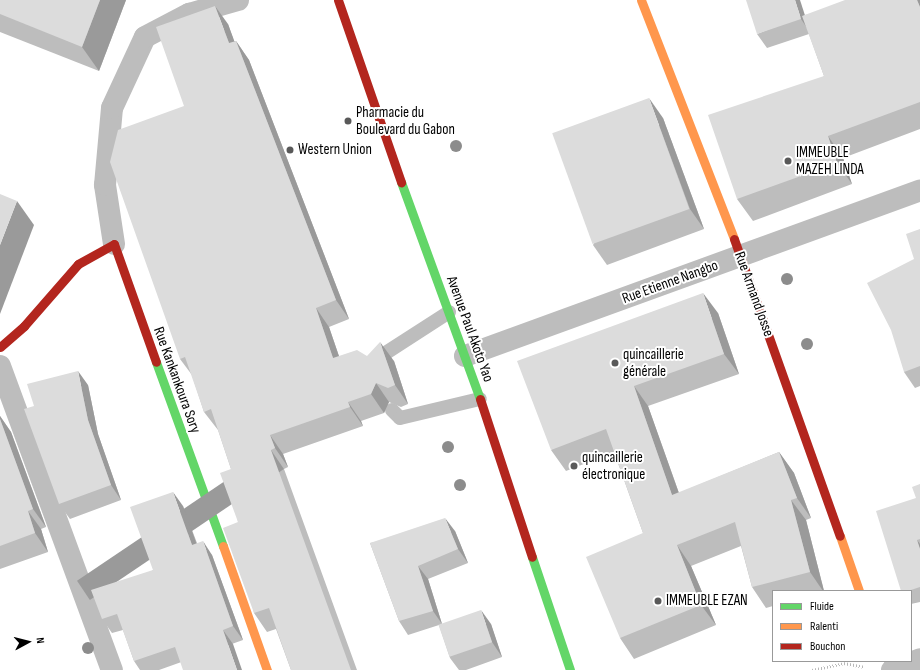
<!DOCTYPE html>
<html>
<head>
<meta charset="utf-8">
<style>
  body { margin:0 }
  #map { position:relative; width:920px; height:670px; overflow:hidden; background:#fff; font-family:"Sofia Sans Condensed",sans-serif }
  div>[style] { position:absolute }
  .path>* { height:2.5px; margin-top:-1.25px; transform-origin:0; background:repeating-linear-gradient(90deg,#b8b8b8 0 1px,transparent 0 3px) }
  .lane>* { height:14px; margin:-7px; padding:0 7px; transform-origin:7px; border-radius:7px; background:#bdbdbd }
  .street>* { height:22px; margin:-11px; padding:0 11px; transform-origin:11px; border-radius:11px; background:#bdbdbd }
  .fast>* { height:9px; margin:-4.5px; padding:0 4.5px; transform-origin:4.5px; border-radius:4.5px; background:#63d668 }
  .slow>* { height:9px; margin:-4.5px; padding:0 4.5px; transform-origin:4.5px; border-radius:4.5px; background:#ff974d }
  .jam>* { height:9px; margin:-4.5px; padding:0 4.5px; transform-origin:4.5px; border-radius:4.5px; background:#b3261e }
  .trees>* { width:12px; height:12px; margin:-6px; border-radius:50%; background:#8c8c8c }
  .wall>* { inset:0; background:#bdbdbd }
  .shaded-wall>* { inset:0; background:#9a9a9a; transform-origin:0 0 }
  .building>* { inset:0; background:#dcdcdc; transform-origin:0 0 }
  .dots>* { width:11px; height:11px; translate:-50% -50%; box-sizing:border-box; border:2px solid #fff; border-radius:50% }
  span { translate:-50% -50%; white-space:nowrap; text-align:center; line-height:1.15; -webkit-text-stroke:4px #fff; paint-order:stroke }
  .poi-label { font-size:15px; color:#000 }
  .left { translate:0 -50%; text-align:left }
  .street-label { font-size:15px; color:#000 }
  .legend { position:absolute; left:772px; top:590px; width:140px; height:72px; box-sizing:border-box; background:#fff; border:1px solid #999; margin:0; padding:5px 7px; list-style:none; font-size:12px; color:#000 }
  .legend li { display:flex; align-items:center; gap:8px; height:20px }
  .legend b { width:20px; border:1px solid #999 }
  .north { position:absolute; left:8px; top:622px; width:40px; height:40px; -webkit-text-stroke:3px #fff; paint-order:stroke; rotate:83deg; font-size:11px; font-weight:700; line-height:16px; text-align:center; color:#000 }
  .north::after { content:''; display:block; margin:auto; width:14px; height:18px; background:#000; clip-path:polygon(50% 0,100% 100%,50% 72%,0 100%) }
</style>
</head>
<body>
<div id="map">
  <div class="path">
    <i style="left:812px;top:670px;width:33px;rotate:-12deg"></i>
    <i style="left:844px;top:663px;width:20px;rotate:11deg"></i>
  </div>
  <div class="lane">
    <i style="left:378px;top:366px;width:10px;rotate:-73deg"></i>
    <i style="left:381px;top:356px;width:81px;rotate:-32.9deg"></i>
    <i style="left:392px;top:410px;width:11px;rotate:45deg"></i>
    <i style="left:400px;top:418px;width:82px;rotate:-13.4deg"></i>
  </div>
  <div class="street">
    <i style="left:114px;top:244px;width:60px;rotate:-98.7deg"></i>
    <i style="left:105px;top:185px;width:77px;rotate:-84.8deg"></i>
    <i style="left:112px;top:108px;width:78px;rotate:-65.1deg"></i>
    <i style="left:145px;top:37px;width:50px;rotate:-27.6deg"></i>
    <i style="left:189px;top:14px;width:51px;rotate:-15.9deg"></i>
    <i style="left:465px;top:356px;width:484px;rotate:-20deg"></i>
    <i style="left:0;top:366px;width:324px;rotate:69.8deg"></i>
    <i style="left:892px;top:670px;width:30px;rotate:-21deg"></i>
  </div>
  <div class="fast">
    <i style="left:401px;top:182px;width:231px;rotate:70deg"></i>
    <i style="left:156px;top:362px;width:196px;rotate:70deg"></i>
    <i style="left:532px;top:557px;width:119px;rotate:71.4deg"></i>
  </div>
  <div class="slow">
    <i style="left:641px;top:0;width:256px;rotate:68.7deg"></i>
    <i style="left:840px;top:536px;width:58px;rotate:70.9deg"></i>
    <i style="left:223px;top:546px;width:132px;rotate:70.5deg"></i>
  </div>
  <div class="jam">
    <i style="left:338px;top:0;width:193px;rotate:70.9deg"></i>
    <i style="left:734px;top:239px;width:315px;rotate:70.4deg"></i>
    <i style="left:0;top:347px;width:32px;rotate:-41deg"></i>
    <i style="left:24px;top:326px;width:82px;rotate:-48.9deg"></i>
    <i style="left:78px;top:264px;width:41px;rotate:-29.1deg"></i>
    <i style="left:114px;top:244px;width:125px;rotate:70.4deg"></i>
    <i style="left:480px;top:399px;width:166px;rotate:71.8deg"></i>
  </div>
  <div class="trees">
    <i style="left:456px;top:146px"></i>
    <i style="left:787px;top:279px"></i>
    <i style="left:807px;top:344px"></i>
    <i style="left:448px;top:447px"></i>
    <i style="left:460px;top:485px"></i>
    <i style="left:88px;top:648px"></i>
  </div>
  <div class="wall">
    <i style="clip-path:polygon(0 0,126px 0,99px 71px,0 32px)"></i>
    <i style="clip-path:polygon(920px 0,920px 129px,843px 158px,852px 184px,753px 221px,737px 199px,824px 76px,809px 34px,767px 48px,757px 34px,805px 15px)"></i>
    <i style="clip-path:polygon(228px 24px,234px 41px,236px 41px,249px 60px,349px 319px,329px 327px,339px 356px,367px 356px,394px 361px,408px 404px,401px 407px,389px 402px,384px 413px,361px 421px,363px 426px,283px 454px,288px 467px,284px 469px,357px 670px,291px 670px,276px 629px,267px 632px,254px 613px,238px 522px,231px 469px,218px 430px,204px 412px,192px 375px,180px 359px,184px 106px)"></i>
    <i style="clip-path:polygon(663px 118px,704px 229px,607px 265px,593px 245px)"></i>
    <i style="clip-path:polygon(920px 229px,920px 386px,915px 388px,904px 372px,914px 259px)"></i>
    <i style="clip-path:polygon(718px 313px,739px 374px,648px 406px,679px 493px,779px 452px,794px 473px,811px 518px,806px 520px,824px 591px,773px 591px,773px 606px,766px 608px,752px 587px,741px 546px,691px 566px,716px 625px,634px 659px,620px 638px,643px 533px,614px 452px,566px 471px,551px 450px)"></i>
    <i style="clip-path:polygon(88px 385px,98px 434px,121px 500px,70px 519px,59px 504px,34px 406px)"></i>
    <i style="clip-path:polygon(0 416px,11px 432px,46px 527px,41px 529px,48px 552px,0 569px)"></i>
    <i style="clip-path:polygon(920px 484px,920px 602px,911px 604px,911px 591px,901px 591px,916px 498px)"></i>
    <i style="clip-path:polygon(183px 506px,197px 543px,212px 555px,243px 640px,159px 670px,140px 670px,134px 661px,123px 630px,112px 633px,102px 619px,153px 570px)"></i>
    <i style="clip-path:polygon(455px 531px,468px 563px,428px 579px,442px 624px,491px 624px,502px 657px,466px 670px,459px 670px,450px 658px,439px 625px,408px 635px,399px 621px,370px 543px)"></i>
  </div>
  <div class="shaded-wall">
    <i style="clip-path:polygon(100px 0,126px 0,99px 71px,82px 47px)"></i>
    <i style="clip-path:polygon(795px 0,800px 0,811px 34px,801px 19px)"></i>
    <i style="clip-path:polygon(917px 0,920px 0,920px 7px)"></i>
    <i style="clip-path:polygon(215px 6px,228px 24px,242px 62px,229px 43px)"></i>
    <i style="clip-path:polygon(236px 41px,249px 60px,349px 319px,336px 300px)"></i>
    <i style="clip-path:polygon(649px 98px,663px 118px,704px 229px,690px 209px)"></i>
    <i style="clip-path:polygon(828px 136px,843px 158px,852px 184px,837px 163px)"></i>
    <i style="clip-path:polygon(17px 201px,34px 225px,0 314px,0 245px)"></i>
    <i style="clip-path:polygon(703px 293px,718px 313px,739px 374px,724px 354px)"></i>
    <i style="clip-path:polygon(316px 308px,329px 327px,346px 377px,333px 358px)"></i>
    <i style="clip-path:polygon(380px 342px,394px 361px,408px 404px,395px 385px)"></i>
    <i style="clip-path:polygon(78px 371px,88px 385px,98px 434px,121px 500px,111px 485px,88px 420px)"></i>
    <i style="clip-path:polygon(376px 383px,389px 402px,384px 413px,371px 394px)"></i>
    <i style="clip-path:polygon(634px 386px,648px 406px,687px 516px,672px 495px)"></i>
    <i style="clip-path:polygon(348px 402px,361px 421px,363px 426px,350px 407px)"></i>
    <i style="clip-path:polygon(0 416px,11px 432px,46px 527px,33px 509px,0 419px)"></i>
    <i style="clip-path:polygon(270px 435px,283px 454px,288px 467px,275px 448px)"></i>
    <i style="left:271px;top:450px;width:23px;height:234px;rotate:56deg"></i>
    <i style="clip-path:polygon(779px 452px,794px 473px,811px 518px,797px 498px)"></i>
    <i style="clip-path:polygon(173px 492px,183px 506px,202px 559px,192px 545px)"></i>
    <i style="clip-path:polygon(791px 500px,806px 520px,824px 591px,823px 591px,810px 572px)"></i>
    <i style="clip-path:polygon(28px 511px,41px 529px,48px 552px,35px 533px)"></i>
    <i style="clip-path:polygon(445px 518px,455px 531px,468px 563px,458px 549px)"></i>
    <i style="clip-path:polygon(917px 540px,920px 544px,920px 549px)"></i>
    <i style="clip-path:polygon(203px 541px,212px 555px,243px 640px,233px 626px)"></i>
    <i style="clip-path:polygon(677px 545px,691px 566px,716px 625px,701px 605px)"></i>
    <i style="clip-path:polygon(418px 566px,428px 579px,442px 624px,433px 611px)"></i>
    <i style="clip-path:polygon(481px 610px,491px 624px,502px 657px,492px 642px)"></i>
    <i style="clip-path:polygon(223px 630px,233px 644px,242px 670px,237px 670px)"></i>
  </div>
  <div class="building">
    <i style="clip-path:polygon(0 0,100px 0,82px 47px,0 14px)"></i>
    <i style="clip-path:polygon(746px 0,795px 0,801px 19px,757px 34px)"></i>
    <i style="clip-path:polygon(845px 0,917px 0,920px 7px,920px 102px,828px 136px,837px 163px,737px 199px,708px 115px,824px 76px,802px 16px)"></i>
    <i style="clip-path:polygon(215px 6px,229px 43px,236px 41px,336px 300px,316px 308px,333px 358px,357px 350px,367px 356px,380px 342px,395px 385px,388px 388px,376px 383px,371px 394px,348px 402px,350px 407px,270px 435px,275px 448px,271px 450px,351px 670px,291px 670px,269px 608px,254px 613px,223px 528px,238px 522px,220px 473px,231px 469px,211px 409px,204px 412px,185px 357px,180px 359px,110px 162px,118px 130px,184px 106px,156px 27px)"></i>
    <i style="left:649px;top:98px;width:118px;height:103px;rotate:70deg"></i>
    <i style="clip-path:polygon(0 194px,17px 201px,0 245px)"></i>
    <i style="clip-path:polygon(920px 229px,920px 366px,904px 372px,891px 330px,867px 283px,914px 259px,906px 234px)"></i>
    <i style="clip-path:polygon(703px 293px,724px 354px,634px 386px,672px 495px,779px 452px,797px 498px,791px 500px,810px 572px,752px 587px,735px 522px,677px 545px,701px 605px,620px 638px,586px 557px,643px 533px,606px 429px,551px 450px,517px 361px)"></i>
    <i style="clip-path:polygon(78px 371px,88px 420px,111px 485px,59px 504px,24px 409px,34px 406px,27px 384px)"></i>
    <i style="clip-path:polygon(0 419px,33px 509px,28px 511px,35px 533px,0 546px)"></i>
    <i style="clip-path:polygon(920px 484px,920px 539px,917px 540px,920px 549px,920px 587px,908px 591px,901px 591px,876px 511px,916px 498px,912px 487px)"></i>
    <i style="clip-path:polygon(173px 492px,192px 545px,203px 541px,233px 626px,223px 630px,237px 670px,183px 670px,175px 647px,134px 661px,117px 614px,102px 619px,91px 590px,153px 570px,130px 507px)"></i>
    <i style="clip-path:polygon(445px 518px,458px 549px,418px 566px,433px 611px,399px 621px,370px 543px)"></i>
    <i style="left:481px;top:610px;width:34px;height:45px;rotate:71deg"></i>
  </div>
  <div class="dots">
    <i style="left:348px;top:121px;background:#595959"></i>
    <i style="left:290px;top:150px;background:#595959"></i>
    <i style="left:788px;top:161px;background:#595959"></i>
    <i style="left:615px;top:363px;background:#595959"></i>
    <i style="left:574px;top:466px;background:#595959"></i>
    <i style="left:658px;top:601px;background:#595959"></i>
  </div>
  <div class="poi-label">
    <span class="left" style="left:356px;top:121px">Pharmacie du<br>Boulevard du Gabon</span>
    <span class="left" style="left:298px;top:150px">Western Union</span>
    <span class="left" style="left:796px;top:161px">IMMEUBLE<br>MAZEH LINDA</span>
    <span class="left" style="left:623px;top:363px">quincaillerie<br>générale</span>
    <span class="left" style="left:582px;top:466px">quincaillerie<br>électronique</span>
    <span class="left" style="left:666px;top:601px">IMMEUBLE EZAN</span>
  </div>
  <div class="street-label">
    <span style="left:670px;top:282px;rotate:-20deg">Rue Etienne Nangbo</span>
    <span style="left:754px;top:294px;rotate:70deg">Rue Armand Josse</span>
    <span style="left:470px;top:329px;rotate:70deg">Avenue Paul Akoto Yao</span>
    <span style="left:177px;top:380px;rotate:70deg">Rue Kankankoura Sory</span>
  </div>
  <ul class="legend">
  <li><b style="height:5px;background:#63d668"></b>Fluide</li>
  <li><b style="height:5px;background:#ff974d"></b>Ralenti</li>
  <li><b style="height:5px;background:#b3261e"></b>Bouchon</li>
  </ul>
  <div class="north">N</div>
</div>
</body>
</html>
